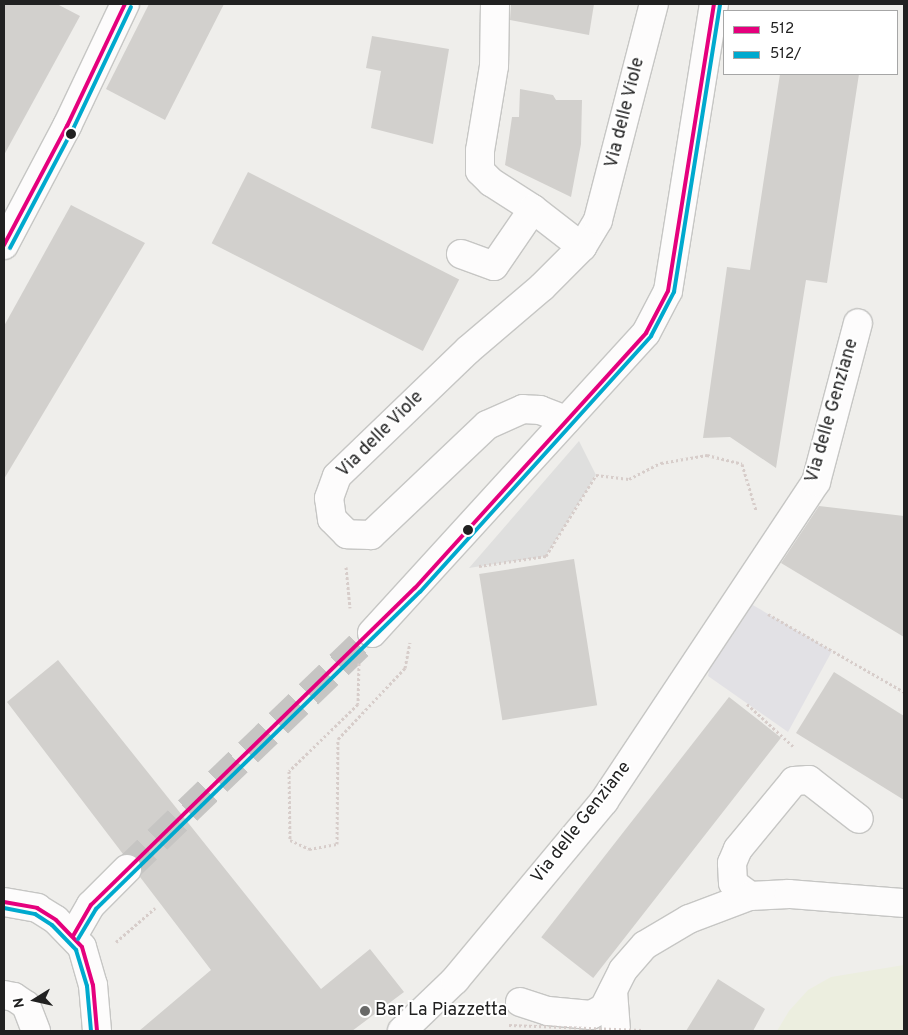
<!DOCTYPE html>
<html>
<head>
<meta charset="utf-8">
<style>
  body { margin:0 }
  #map { position:relative; width:908px; height:1035px; overflow:hidden; background:#efeeeb; font-family:Overpass,sans-serif }
  div>[style] { position:absolute }
  .farmland>* { inset:0; background:#eceedf }
  .parking>* { inset:0; background:#dfdfde }
  .plaza>* { inset:0; background:#e2e1e5 }
  .building>* { inset:0; background:#d2d0cd; transform-origin:0 0 }
  .minor-tunnel>* { height:28px; margin-top:-14px; transform-origin:0; background:repeating-linear-gradient(90deg,#c6c5c3 0 28px,transparent 0 42px) }
  .path>* { height:3px; margin-top:-1.5px; transform-origin:0; background:repeating-linear-gradient(90deg,#d7cdca 0 2.5px,transparent 0 5px) }
  .roads { filter:drop-shadow(1px 0 #c6c6c4) drop-shadow(-1px 0 #c6c6c4) drop-shadow(0 1px #c6c6c4) drop-shadow(0 -1px #c6c6c4) }
  .minor>* { height:28px; margin:-14px; padding:0 14px; transform-origin:14px; border-radius:14px; background:#fdfcfc }
  .path-bridge>* { height:3px; margin-top:-1.5px; transform-origin:0; background:repeating-linear-gradient(90deg,#d7cdca 0 2.5px,transparent 0 5px) }
  .bus-1>* { height:4px; margin:-2px; padding:0 2px; transform-origin:2px; border-radius:2px; background:#e5007d }
  .bus-2>* { height:4px; margin:-2px; padding:0 2px; transform-origin:2px; border-radius:2px; background:#00a9ce }
  .dots>* { width:14px; height:14px; translate:-50% -50%; box-sizing:border-box; border:2px solid #fff; border-radius:50% }
  span { translate:-50% -50%; white-space:nowrap; text-align:center; line-height:1.15; -webkit-text-stroke:4px #fff; paint-order:stroke }
  .street-label { font-size:18px; color:#212121 }
  .poi-label { font-size:18px; color:#212121 }
  .left { translate:0 -50%; text-align:left }
  .frame { position:absolute; inset:0; border:5px solid #212121; pointer-events:none }
  .legend { position:absolute; left:723px; top:10px; width:175px; height:65px; box-sizing:border-box; background:#fff; border:1px solid #a6a6a6; margin:0; padding:6px 9px; list-style:none; font-size:15px; color:#212121 }
  .legend li { display:flex; align-items:center; gap:10px; height:25px }
  .legend b { width:25px; border:1px solid #a6a6a6 }
  .north { position:absolute; left:10px; top:975px; width:50px; height:50px; -webkit-text-stroke:4px #fff; paint-order:stroke; rotate:260deg; font-size:14px; font-weight:700; line-height:20px; text-align:center; color:#212121 }
  .north::after { content:''; display:block; margin:auto; width:18px; height:22px; background:#212121; clip-path:polygon(50% 0,100% 100%,50% 72%,0 100%) }
</style>
</head>
<body>
<div id="map">
  <div class="farmland">
    <i style="clip-path:polygon(904px 965px,904px 1031px,777px 1031px,789px 1011px,808px 990px,831px 977px)"></i>
  </div>
  <div class="parking">
    <i style="clip-path:polygon(579px 441px,596px 475px,546px 556px,469px 568px)"></i>
  </div>
  <div class="plaza">
    <i style="clip-path:polygon(751px 604px,832px 651px,788px 732px,708px 676px,716px 636px)"></i>
  </div>
  <div class="building">
    <i style="clip-path:polygon(4px 4px,57px 4px,80px 16px,4px 155px)"></i>
    <i style="clip-path:polygon(149px 4px,224px 4px,165px 120px,106px 89px)"></i>
    <i style="clip-path:polygon(511px 4px,594px 4px,589px 35px,510px 20px)"></i>
    <i style="clip-path:polygon(372px 36px,449px 49px,433px 144px,371px 128px,381px 71px,366px 68px)"></i>
    <i style="clip-path:polygon(780px 74px,859px 74px,827px 283px,806px 280px,776px 468px,730px 437px,703px 438px,727px 267px,750px 270px)"></i>
    <i style="clip-path:polygon(520px 89px,553px 95px,556px 100px,582px 100px,581px 144px,571px 197px,505px 165px,512px 117px,519px 117px)"></i>
    <i style="left:248px;top:172px;width:237px;height:80px;rotate:27deg"></i>
    <i style="clip-path:polygon(71px 205px,145px 243px,4px 479px,4px 326px)"></i>
    <i style="clip-path:polygon(819px 506px,904px 516px,904px 637px,781px 563px)"></i>
    <i style="left:574px;top:559px;width:148px;height:96px;rotate:81deg"></i>
    <i style="clip-path:polygon(58px 660px,321px 989px,370px 949px,404px 992px,352px 1031px,139px 1031px,211px 970px,140px 877px,142px 865px,138px 858px,123px 854px,7px 702px)"></i>
    <i style="clip-path:polygon(834px 672px,904px 716px,904px 800px,796px 733px)"></i>
    <i style="left:729px;top:697px;width:66px;height:305px;rotate:38deg"></i>
    <i style="clip-path:polygon(718px 979px,765px 1009px,753px 1031px,686px 1031px)"></i>
  </div>
  <div class="minor-tunnel">
    <i style="left:127px;top:869px;width:340px;rotate:-43.9deg"></i>
  </div>
  <div class="path">
    <i style="left:479px;top:566px;width:68px;rotate:-8.5deg"></i>
    <i style="left:546px;top:556px;width:95px;rotate:-58.3deg"></i>
    <i style="left:596px;top:475px;width:33px;rotate:7deg"></i>
    <i style="left:629px;top:479px;width:36px;rotate:-27deg"></i>
    <i style="left:661px;top:463px;width:47px;rotate:-9.9deg"></i>
    <i style="left:707px;top:455px;width:36px;rotate:14deg"></i>
    <i style="left:742px;top:464px;width:48px;rotate:73.1deg"></i>
    <i style="left:346px;top:567px;width:41px;rotate:84.4deg"></i>
    <i style="left:768px;top:614px;width:157px;rotate:29.8deg"></i>
    <i style="left:359px;top:663px;width:41px;rotate:91.4deg"></i>
    <i style="left:358px;top:704px;width:96px;rotate:135.8deg"></i>
    <i style="left:289px;top:771px;width:69px;rotate:89.2deg"></i>
    <i style="left:290px;top:840px;width:21px;rotate:25deg"></i>
    <i style="left:309px;top:849px;width:28px;rotate:-10deg"></i>
    <i style="left:337px;top:844px;width:105px;rotate:-89.5deg"></i>
    <i style="left:338px;top:739px;width:98px;rotate:-46.7deg"></i>
    <i style="left:405px;top:668px;width:26px;rotate:-79deg"></i>
    <i style="left:747px;top:704px;width:64px;rotate:42.5deg"></i>
    <i style="left:116px;top:942px;width:52px;rotate:-41.1deg"></i>
  </div>
  <div class="roads">
    <div class="minor">
      <i style="left:495px;top:4px;width:62px;rotate:90.9deg"></i>
      <i style="left:494px;top:66px;width:86px;rotate:99.4deg"></i>
      <i style="left:480px;top:151px;width:20px;rotate:90deg"></i>
      <i style="left:480px;top:171px;width:16px;rotate:45deg"></i>
      <i style="left:491px;top:182px;width:50px;rotate:32.7deg"></i>
      <i style="left:533px;top:209px;width:62px;rotate:37.8deg"></i>
      <i style="left:582px;top:247px;width:31px;rotate:-59deg"></i>
      <i style="left:598px;top:220px;width:223px;rotate:-75.5deg"></i>
      <i style="left:4px;top:245px;width:135px;rotate:-62.1deg"></i>
      <i style="left:67px;top:126px;width:135px;rotate:-64.6deg"></i>
      <i style="left:461px;top:254px;width:35px;rotate:20deg"></i>
      <i style="left:494px;top:266px;width:69px;rotate:-55.6deg"></i>
      <i style="left:566px;top:420px;width:28px;rotate:-159deg"></i>
      <i style="left:540px;top:410px;width:17px;rotate:-177deg"></i>
      <i style="left:523px;top:409px;width:39px;rotate:156deg"></i>
      <i style="left:487px;top:425px;width:160px;rotate:136.5deg"></i>
      <i style="left:371px;top:535px;width:24px;rotate:-178deg"></i>
      <i style="left:347px;top:534px;width:21px;rotate:-135deg"></i>
      <i style="left:332px;top:519px;width:21px;rotate:-98deg"></i>
      <i style="left:329px;top:498px;width:23px;rotate:-70deg"></i>
      <i style="left:337px;top:476px;width:182px;rotate:-43.9deg"></i>
      <i style="left:468px;top:350px;width:97px;rotate:-40.4deg"></i>
      <i style="left:542px;top:287px;width:57px;rotate:-45deg"></i>
      <i style="left:372px;top:633px;width:406px;rotate:-47.6deg"></i>
      <i style="left:646px;top:333px;width:47px;rotate:-62.4deg"></i>
      <i style="left:668px;top:291px;width:291px;rotate:-80.9deg"></i>
      <i style="left:750px;top:896px;width:21px;rotate:-143deg"></i>
      <i style="left:733px;top:883px;width:20px;rotate:-93deg"></i>
      <i style="left:732px;top:863px;width:15px;rotate:-67deg"></i>
      <i style="left:738px;top:849px;width:88px;rotate:-50.5deg"></i>
      <i style="left:794px;top:781px;width:15px;rotate:-4deg"></i>
      <i style="left:809px;top:780px;width:63px;rotate:38deg"></i>
      <i style="left:4px;top:902px;width:34px;rotate:10deg"></i>
      <i style="left:37px;top:908px;width:22px;rotate:32deg"></i>
      <i style="left:56px;top:920px;width:37px;rotate:46deg"></i>
      <i style="left:82px;top:947px;width:40px;rotate:74deg"></i>
      <i style="left:93px;top:985px;width:46px;rotate:85deg"></i>
      <i style="left:73px;top:936px;width:36px;rotate:-60deg"></i>
      <i style="left:91px;top:905px;width:51px;rotate:-45deg"></i>
      <i style="left:613px;top:991px;width:40px;rotate:85.7deg"></i>
      <i style="left:4px;top:995px;width:10px;rotate:11deg"></i>
      <i style="left:14px;top:997px;width:14px;rotate:34deg"></i>
      <i style="left:26px;top:1005px;width:28px;rotate:69deg"></i>
      <i style="left:520px;top:1002px;width:29px;rotate:18deg"></i>
      <i style="left:548px;top:1011px;width:43px;rotate:5.3deg"></i>
      <i style="left:591px;top:1015px;width:15px;rotate:-28deg"></i>
      <i style="left:604px;top:1008px;width:42px;rotate:-63.4deg"></i>
      <i style="left:623px;top:970px;width:33px;rotate:-49deg"></i>
      <i style="left:645px;top:945px;width:51px;rotate:-30.6deg"></i>
      <i style="left:689px;top:919px;width:65px;rotate:-20.7deg"></i>
      <i style="left:750px;top:896px;width:39px;rotate:-3deg"></i>
      <i style="left:789px;top:894px;width:115px;rotate:4.5deg"></i>
      <i style="left:402px;top:1031px;width:74px;rotate:-43.9deg"></i>
      <i style="left:455px;top:980px;width:233px;rotate:-50.2deg"></i>
      <i style="left:604px;top:801px;width:383px;rotate:-56.4deg"></i>
      <i style="left:816px;top:482px;width:164px;rotate:-75.2deg"></i>
    </div>
  </div>
  <div class="path-bridge">
    <i style="left:509px;top:1025px;width:134px;rotate:2.1deg"></i>
  </div>
  <div class="bus-1">
    <i style="left:4px;top:245px;width:135px;rotate:-62.1deg"></i>
    <i style="left:67px;top:126px;width:135px;rotate:-64.6deg"></i>
    <i style="left:4px;top:902px;width:34px;rotate:10deg"></i>
    <i style="left:37px;top:908px;width:22px;rotate:32deg"></i>
    <i style="left:56px;top:920px;width:37px;rotate:46deg"></i>
    <i style="left:82px;top:947px;width:40px;rotate:74deg"></i>
    <i style="left:93px;top:985px;width:46px;rotate:85deg"></i>
    <i style="left:73px;top:936px;width:36px;rotate:-60deg"></i>
    <i style="left:91px;top:905px;width:453px;rotate:-44.4deg"></i>
    <i style="left:415px;top:588px;width:344px;rotate:-47.8deg"></i>
    <i style="left:646px;top:333px;width:47px;rotate:-62.4deg"></i>
    <i style="left:668px;top:291px;width:291px;rotate:-80.9deg"></i>
  </div>
  <div class="bus-2">
    <i style="left:10px;top:248px;width:135px;rotate:-62.1deg"></i>
    <i style="left:73px;top:129px;width:135px;rotate:-64.6deg"></i>
    <i style="left:4px;top:908px;width:32px;rotate:11deg"></i>
    <i style="left:35px;top:914px;width:20px;rotate:33deg"></i>
    <i style="left:52px;top:925px;width:35px;rotate:46deg"></i>
    <i style="left:76px;top:950px;width:38px;rotate:73deg"></i>
    <i style="left:87px;top:986px;width:45px;rotate:84.9deg"></i>
    <i style="left:78px;top:939px;width:35px;rotate:-59deg"></i>
    <i style="left:96px;top:909px;width:453px;rotate:-44.4deg"></i>
    <i style="left:420px;top:592px;width:345px;rotate:-47.9deg"></i>
    <i style="left:651px;top:336px;width:50px;rotate:-62.4deg"></i>
    <i style="left:674px;top:292px;width:291px;rotate:-80.9deg"></i>
  </div>
  <div class="dots">
    <i style="left:71px;top:134px;background:#212121"></i>
    <i style="left:468px;top:530px;background:#212121"></i>
    <i style="left:365px;top:1011px;background:#696968"></i>
  </div>
  <div class="street-label">
    <span style="left:626px;top:113px;rotate:-76deg">Via delle Viole</span>
    <span style="left:833px;top:411px;rotate:-74deg">Via delle Genziane</span>
    <span style="left:381px;top:435px;rotate:-45deg">Via delle Viole</span>
    <span style="left:582px;top:823px;rotate:-52deg">Via delle Genziane</span>
  </div>
  <div class="poi-label">
    <span class="left" style="left:375px;top:1011px">Bar La Piazzetta</span>
  </div>
  <div class="frame"></div>
  <ul class="legend">
  <li><b style="height:6px;background:#e5007d"></b>512</li>
  <li><b style="height:6px;background:#00a9ce"></b>512/</li>
  </ul>
  <div class="north">N</div>
</div>
</body>
</html>
